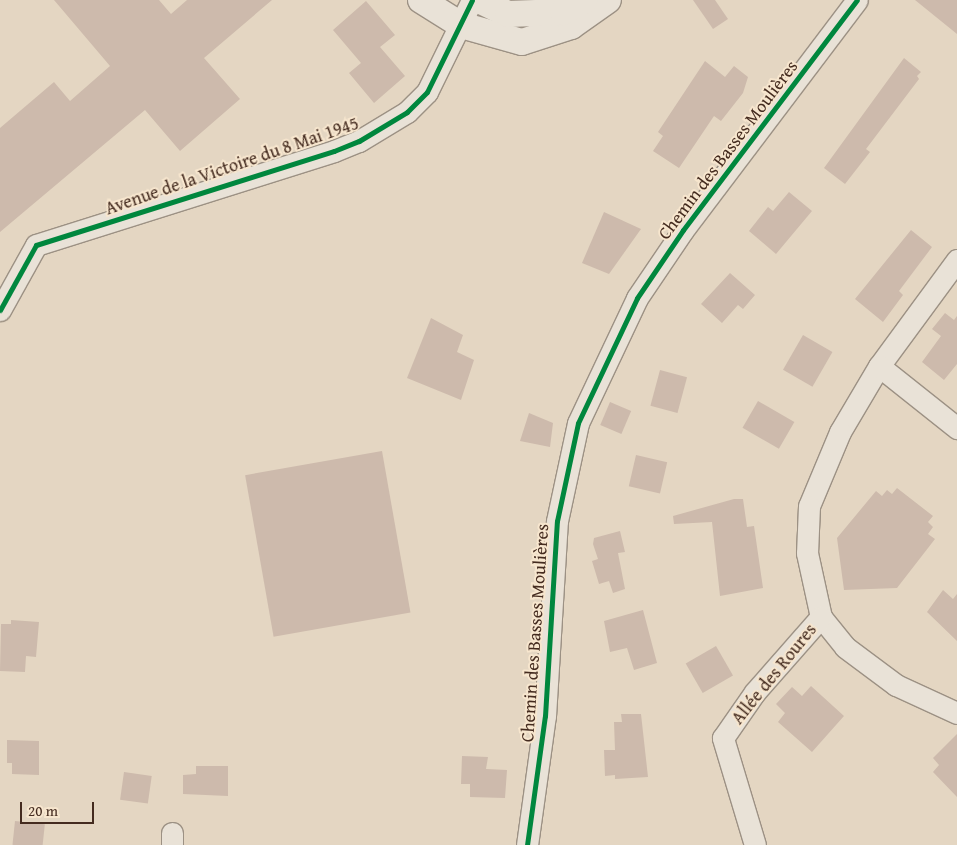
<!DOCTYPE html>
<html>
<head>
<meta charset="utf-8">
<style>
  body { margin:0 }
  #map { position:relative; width:957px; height:845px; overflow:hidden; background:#e4d6c2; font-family:"Gentium Book Plus",serif }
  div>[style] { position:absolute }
  .building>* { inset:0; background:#cdbaac; transform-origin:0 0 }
  .roads { filter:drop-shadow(1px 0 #9c9184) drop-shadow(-1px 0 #9c9184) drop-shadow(0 1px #9c9184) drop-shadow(0 -1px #9c9184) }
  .minor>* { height:21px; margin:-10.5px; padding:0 10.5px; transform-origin:10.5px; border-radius:10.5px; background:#e9e2d7 }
  .tertiary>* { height:26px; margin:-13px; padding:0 13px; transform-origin:13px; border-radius:13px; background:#e9e2d7 }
  .cycleway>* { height:5px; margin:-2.5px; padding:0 2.5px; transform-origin:2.5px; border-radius:2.5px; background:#00873e }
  span { translate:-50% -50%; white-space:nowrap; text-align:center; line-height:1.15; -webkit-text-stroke:4px #f7e6ce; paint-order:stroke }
  .street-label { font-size:18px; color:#442b1f }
  .scale { position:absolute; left:20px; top:802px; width:74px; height:22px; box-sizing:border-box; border:2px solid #442b1f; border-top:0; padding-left:6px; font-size:15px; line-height:18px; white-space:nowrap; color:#442b1f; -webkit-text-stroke:4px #f7e6ce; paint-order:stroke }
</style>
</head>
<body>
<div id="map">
  <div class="building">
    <i style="clip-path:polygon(54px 0,159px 0,171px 14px,187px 0,272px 0,204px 58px,240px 99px,180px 151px,145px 110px,0 232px,0 128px,54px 82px,70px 101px,110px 66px)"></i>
    <i style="clip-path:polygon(693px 0,715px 0,728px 19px,713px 29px)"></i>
    <i style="clip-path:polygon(915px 0,957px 0,957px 34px)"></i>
    <i style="clip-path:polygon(366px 1px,395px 35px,380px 47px,405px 76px,374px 103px,349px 73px,361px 63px,333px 30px)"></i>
    <i style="clip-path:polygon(904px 58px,921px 72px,917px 76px,919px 79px,866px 149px,870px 152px,845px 184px,824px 168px)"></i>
    <i style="clip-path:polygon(705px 61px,725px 77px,734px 66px,748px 77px,743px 93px,721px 121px,714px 116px,679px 168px,653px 151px,663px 136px,658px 132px)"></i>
    <i style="clip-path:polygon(789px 192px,812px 211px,776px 254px,749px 231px,768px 207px,773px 211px)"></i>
    <i style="clip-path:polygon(604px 212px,641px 229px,609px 274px,582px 263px)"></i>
    <i style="clip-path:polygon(911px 230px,932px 247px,899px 291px,903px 295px,883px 322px,855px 299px)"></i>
    <i style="clip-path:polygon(730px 273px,755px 295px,743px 309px,738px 305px,722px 323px,701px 304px)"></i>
    <i style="clip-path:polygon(945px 313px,954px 320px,957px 316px,957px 364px,944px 380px,922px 362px,941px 336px,932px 329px)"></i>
    <i style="clip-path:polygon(431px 318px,463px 335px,457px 352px,474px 360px,461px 400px,407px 378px)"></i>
    <i style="left:803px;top:335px;width:34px;height:40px;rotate:30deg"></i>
    <i style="left:660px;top:370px;width:28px;height:37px;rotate:15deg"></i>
    <i style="left:758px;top:401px;width:42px;height:31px;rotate:30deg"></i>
    <i style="left:610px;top:402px;width:23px;height:25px;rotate:23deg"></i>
    <i style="clip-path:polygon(529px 413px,553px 423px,550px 447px,520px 441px)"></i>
    <i style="left:382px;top:451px;width:164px;height:139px;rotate:80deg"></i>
    <i style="left:636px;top:455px;width:32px;height:32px;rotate:13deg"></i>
    <i style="clip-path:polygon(897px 488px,933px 516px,928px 522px,933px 527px,928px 534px,935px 539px,897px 588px,844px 590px,837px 538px,876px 491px,882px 496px,887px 490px,892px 494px)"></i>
    <i style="clip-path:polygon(734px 499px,743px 499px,747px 527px,754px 526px,763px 588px,720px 596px,712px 522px,674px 524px,673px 516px)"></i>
    <i style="clip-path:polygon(620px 531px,625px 552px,618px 553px,625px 589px,613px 593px,609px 581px,599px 584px,592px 561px,598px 559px,593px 544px,594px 538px)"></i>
    <i style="clip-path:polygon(943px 590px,953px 599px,957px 594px,957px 641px,927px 612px)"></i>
    <i style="clip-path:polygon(643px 610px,657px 663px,634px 670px,627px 648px,610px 652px,604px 621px)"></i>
    <i style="clip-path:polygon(11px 620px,39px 622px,36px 657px,26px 656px,25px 672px,0 671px,1px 624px,11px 624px)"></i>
    <i style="left:716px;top:646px;width:34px;height:35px;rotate:60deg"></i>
    <i style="clip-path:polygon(811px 686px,844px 716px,812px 752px,778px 722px,785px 713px,776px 704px,792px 687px,802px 696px)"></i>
    <i style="clip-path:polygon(621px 714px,641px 714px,648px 777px,615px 779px,615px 775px,605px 776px,604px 750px,615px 750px,614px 722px,622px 722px)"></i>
    <i style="clip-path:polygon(957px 734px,957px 797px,933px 772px,939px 765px,933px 758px)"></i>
    <i style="clip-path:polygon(7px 740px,39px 741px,39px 775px,12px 774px,12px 763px,7px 763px)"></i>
    <i style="clip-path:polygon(462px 756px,488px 757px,486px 769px,507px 770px,505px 798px,470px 797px,470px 784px,461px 784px)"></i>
    <i style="clip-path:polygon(196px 766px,228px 766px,228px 796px,183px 794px,183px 775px,196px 774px)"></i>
    <i style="left:124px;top:772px;width:28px;height:28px;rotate:8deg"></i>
    <i style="left:15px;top:821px;width:30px;height:24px;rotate:6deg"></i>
  </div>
  <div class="roads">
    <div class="minor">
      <i style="left:957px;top:260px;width:132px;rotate:126.3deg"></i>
      <i style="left:879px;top:366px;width:77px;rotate:120.6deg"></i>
      <i style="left:840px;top:432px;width:80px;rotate:112.7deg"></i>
      <i style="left:809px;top:506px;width:47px;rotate:92.4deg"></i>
      <i style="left:807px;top:553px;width:66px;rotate:77.7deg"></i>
      <i style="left:821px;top:617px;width:38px;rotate:51deg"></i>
      <i style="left:845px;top:647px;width:64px;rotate:36.7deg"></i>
      <i style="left:896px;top:685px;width:67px;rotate:24.7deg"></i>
      <i style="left:0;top:310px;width:74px;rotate:-61deg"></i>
      <i style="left:36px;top:245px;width:312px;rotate:-17.5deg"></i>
      <i style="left:334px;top:151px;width:27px;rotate:-22deg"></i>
      <i style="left:359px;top:141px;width:56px;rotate:-31.1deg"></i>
      <i style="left:407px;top:112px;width:28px;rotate:-45deg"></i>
      <i style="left:427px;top:92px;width:102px;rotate:-63.9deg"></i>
      <i style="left:879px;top:366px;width:100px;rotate:38.5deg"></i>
      <i style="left:172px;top:845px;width:12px;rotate:-90deg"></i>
      <i style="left:527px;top:845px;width:130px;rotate:-82.1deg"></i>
      <i style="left:545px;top:716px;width:195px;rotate:-86.5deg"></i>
      <i style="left:557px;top:521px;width:100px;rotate:-77.9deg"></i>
      <i style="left:578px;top:423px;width:138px;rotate:-64.7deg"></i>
      <i style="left:637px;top:298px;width:82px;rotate:-55.9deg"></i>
      <i style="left:683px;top:230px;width:288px;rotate:-52.9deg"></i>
      <i style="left:755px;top:845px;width:112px;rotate:-106.7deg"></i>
      <i style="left:723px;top:738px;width:56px;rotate:-55.2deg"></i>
      <i style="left:755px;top:692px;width:100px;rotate:-48.7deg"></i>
    </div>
    <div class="tertiary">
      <i style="left:421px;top:0;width:47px;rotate:32deg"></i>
      <i style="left:461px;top:25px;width:63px;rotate:15.6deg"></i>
      <i style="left:522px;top:42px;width:52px;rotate:-18.1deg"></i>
      <i style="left:571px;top:26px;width:45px;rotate:-35.1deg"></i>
      <i style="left:479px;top:0;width:32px;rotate:26deg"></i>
      <i style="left:508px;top:14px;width:55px;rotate:-2.1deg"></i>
      <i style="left:563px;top:12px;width:24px;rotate:-28deg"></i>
    </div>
  </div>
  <div class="cycleway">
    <i style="left:0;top:310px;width:74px;rotate:-61deg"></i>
    <i style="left:36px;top:245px;width:312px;rotate:-17.5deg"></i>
    <i style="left:334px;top:151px;width:27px;rotate:-22deg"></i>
    <i style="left:359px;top:141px;width:56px;rotate:-31.1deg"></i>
    <i style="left:407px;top:112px;width:28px;rotate:-45deg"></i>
    <i style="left:427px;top:92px;width:102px;rotate:-63.9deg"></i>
    <i style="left:527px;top:845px;width:130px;rotate:-82.1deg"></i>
    <i style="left:545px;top:716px;width:195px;rotate:-86.5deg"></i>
    <i style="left:557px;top:521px;width:100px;rotate:-77.9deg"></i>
    <i style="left:578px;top:423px;width:138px;rotate:-64.7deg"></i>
    <i style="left:637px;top:298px;width:82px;rotate:-55.9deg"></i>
    <i style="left:683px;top:230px;width:288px;rotate:-52.9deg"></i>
  </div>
  <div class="street-label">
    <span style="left:728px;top:150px;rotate:-53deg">Chemin des Basses Moulières</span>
    <span style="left:232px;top:166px;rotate:-19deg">Avenue de la Victoire du 8 Mai 1945</span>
    <span style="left:535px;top:633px;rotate:-86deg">Chemin des Basses Moulières</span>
    <span style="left:774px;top:674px;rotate:-51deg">Allée des Roures</span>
  </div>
  <div class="scale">20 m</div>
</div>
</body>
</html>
